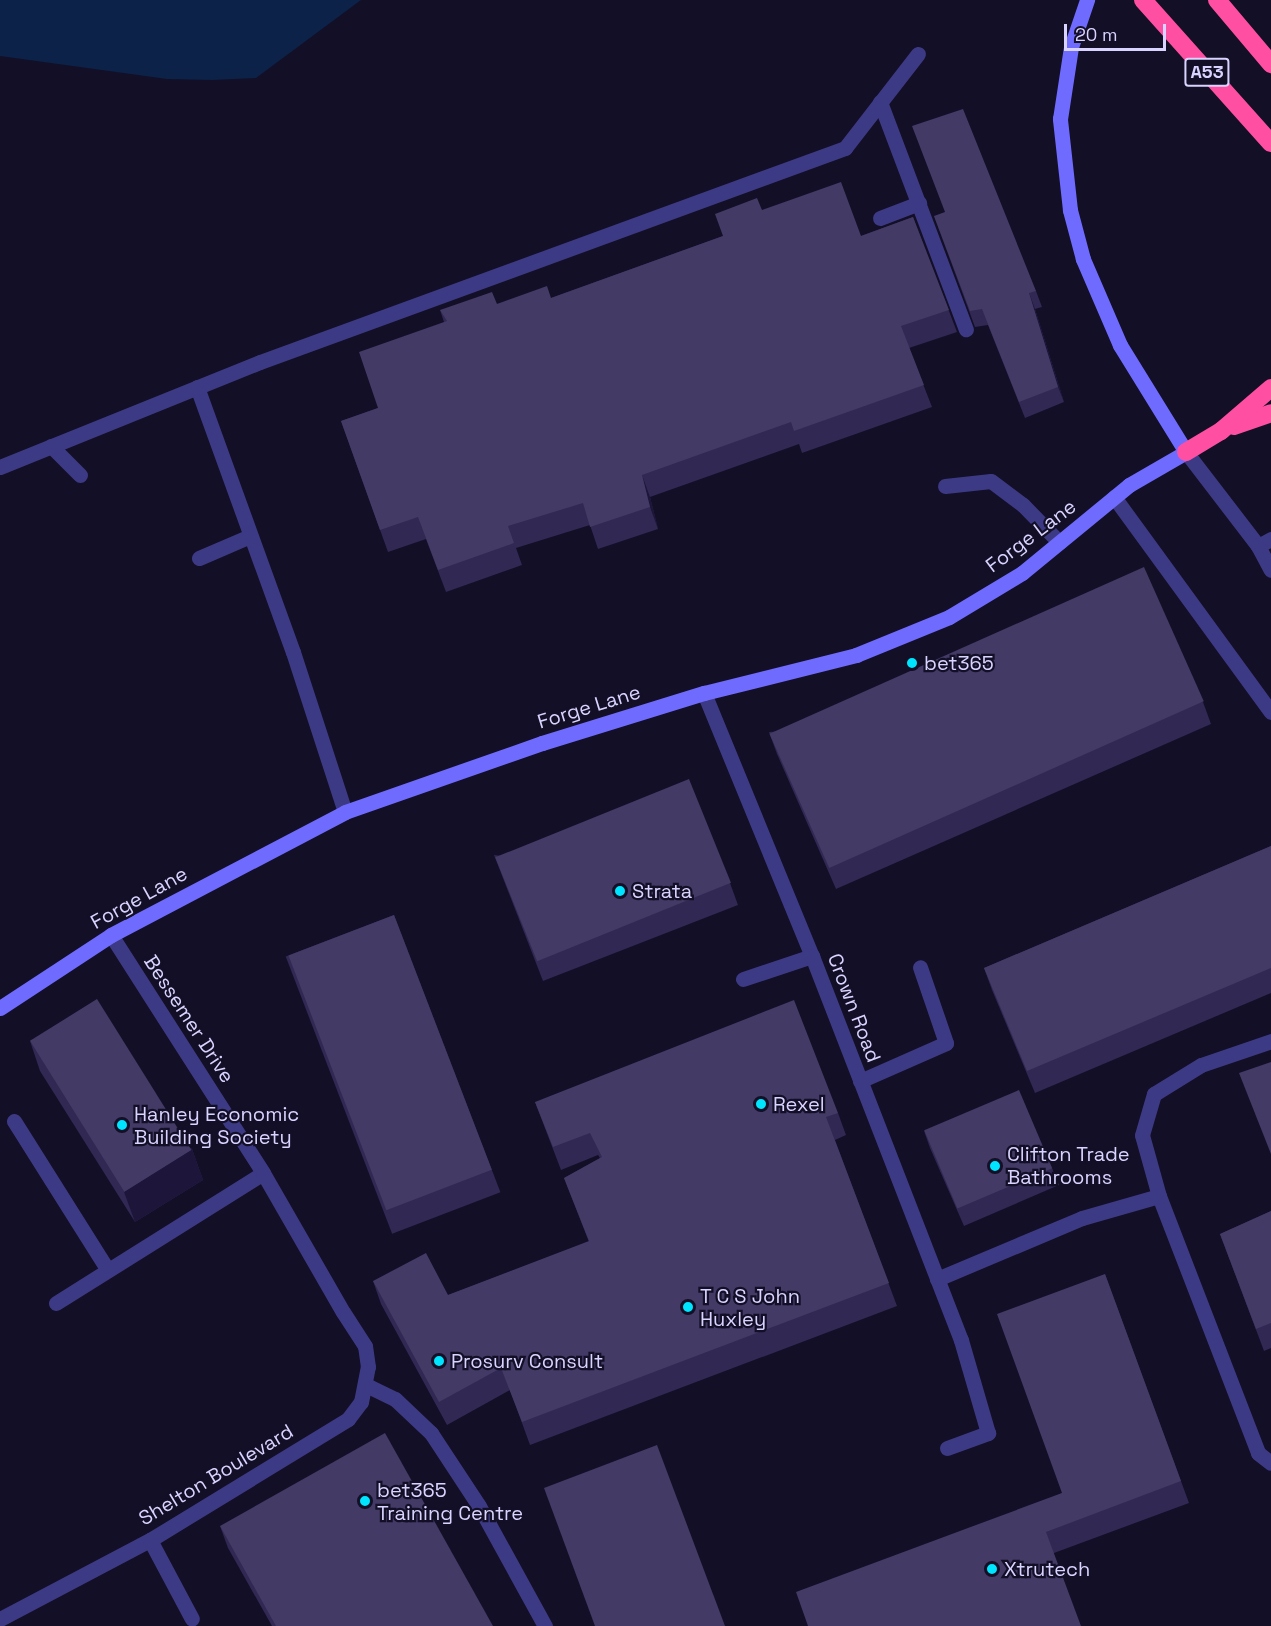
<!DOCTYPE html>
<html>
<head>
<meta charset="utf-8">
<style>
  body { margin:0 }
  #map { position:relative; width:1271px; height:1626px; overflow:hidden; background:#130f26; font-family:"Space Grotesk",sans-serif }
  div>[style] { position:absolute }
  .water>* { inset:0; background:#0c2248 }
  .lane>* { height:15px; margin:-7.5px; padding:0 7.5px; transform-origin:7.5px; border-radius:7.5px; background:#3d3a85 }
  .street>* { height:15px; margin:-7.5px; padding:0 7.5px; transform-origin:7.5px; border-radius:7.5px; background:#3d3a85 }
  .secondary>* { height:15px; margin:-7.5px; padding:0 7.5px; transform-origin:7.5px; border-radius:7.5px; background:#6f6bff }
  .highway>* { height:18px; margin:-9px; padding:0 9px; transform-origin:9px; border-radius:9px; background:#ff4fa3 }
  .wall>* { inset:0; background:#312854; transform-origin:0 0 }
  .shaded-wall>* { inset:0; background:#1d163a }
  .building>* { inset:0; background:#433a66; transform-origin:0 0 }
  .dots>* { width:16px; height:16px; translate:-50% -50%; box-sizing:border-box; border:3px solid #130f26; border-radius:50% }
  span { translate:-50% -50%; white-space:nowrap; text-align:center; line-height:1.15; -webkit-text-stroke:4.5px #130f26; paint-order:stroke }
  .shield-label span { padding:2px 4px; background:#130f26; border:2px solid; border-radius:4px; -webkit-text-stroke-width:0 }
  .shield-label { font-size:18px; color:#d9d4ff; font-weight:700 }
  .street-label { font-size:20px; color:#d9d4ff }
  .poi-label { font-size:20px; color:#d9d4ff }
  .left { translate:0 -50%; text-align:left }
  .scale { position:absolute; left:1064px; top:24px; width:102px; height:27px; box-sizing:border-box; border:3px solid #d9d4ff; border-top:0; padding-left:8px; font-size:18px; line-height:21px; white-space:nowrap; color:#d9d4ff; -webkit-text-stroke:4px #130f26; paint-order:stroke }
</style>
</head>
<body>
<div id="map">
  <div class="water">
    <i style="clip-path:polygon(0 0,361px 0,256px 78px,212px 80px,167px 79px,0 56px)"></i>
  </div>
  <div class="lane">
    <i style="left:880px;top:102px;width:243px;rotate:69.3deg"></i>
    <i style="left:880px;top:218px;width:42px;rotate:-21deg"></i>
    <i style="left:197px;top:387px;width:282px;rotate:70.1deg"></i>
    <i style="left:293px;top:652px;width:168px;rotate:72deg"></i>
    <i style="left:51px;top:446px;width:41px;rotate:45deg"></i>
    <i style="left:1186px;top:452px;width:118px;rotate:52.5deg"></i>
    <i style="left:1258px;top:546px;width:15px;rotate:-28deg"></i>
    <i style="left:0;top:467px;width:280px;rotate:-22deg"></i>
    <i style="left:260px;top:362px;width:623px;rotate:-20.09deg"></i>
    <i style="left:845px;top:148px;width:119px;rotate:-52.2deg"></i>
    <i style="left:945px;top:486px;width:46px;rotate:-6.2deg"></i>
    <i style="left:991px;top:481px;width:40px;rotate:37deg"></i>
    <i style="left:1023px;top:505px;width:52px;rotate:45.8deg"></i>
    <i style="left:1114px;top:497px;width:266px;rotate:53.9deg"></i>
    <i style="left:1258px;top:546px;width:27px;rotate:62deg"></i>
    <i style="left:199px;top:558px;width:56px;rotate:-23.3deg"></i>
    <i style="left:743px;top:979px;width:73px;rotate:-18.4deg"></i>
    <i style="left:860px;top:1081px;width:94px;rotate:-23.8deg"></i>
    <i style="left:946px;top:1043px;width:80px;rotate:-108.9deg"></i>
    <i style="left:14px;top:1121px;width:176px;rotate:57.8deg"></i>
    <i style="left:1159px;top:1196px;width:275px;rotate:68.9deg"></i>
    <i style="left:1258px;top:1453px;width:16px;rotate:38deg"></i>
    <i style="left:937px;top:1279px;width:157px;rotate:-22.8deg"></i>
    <i style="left:1082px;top:1218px;width:80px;rotate:-15.9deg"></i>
    <i style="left:1159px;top:1196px;width:63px;rotate:-105.6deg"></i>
    <i style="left:1142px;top:1135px;width:43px;rotate:-73.7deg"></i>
    <i style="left:1154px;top:1094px;width:55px;rotate:-31.7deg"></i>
    <i style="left:1201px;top:1065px;width:74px;rotate:-18.9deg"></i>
    <i style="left:56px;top:1303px;width:244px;rotate:-32.1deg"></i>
    <i style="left:366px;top:1385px;width:32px;rotate:26deg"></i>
    <i style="left:395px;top:1399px;width:50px;rotate:43.4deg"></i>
    <i style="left:431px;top:1433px;width:87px;rotate:56.7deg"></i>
    <i style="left:479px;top:1506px;width:137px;rotate:61.2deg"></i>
    <i style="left:947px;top:1448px;width:44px;rotate:-20.1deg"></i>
    <i style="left:988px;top:1433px;width:97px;rotate:-106.2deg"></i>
    <i style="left:150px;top:1540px;width:89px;rotate:62deg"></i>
    <i style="left:0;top:1619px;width:170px;rotate:-27.8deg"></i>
    <i style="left:150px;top:1540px;width:232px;rotate:-31.4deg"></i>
    <i style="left:348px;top:1419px;width:21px;rotate:-53deg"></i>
    <i style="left:361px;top:1402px;width:36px;rotate:-79deg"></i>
    <i style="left:368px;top:1367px;width:21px;rotate:-98deg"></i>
    <i style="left:365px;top:1346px;width:40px;rotate:-122.9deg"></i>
  </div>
  <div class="street">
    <i style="left:704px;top:693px;width:284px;rotate:67.7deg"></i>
    <i style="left:812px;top:956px;width:412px;rotate:68.8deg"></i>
    <i style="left:111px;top:935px;width:282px;rotate:57.4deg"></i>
    <i style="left:263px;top:1173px;width:160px;rotate:60.1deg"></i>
  </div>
  <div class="secondary">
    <i style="left:0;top:1008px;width:133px;rotate:-33.3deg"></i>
    <i style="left:111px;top:935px;width:264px;rotate:-27.7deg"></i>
    <i style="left:345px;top:812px;width:209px;rotate:-19.3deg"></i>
    <i style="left:542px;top:743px;width:170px;rotate:-17.2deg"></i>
    <i style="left:704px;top:693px;width:157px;rotate:-14deg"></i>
    <i style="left:856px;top:655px;width:100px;rotate:-22.2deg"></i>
    <i style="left:949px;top:617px;width:85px;rotate:-31.1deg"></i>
    <i style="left:1022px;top:573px;width:139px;rotate:-39.4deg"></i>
    <i style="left:1129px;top:485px;width:66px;rotate:-30.1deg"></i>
    <i style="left:1186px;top:452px;width:126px;rotate:-121.7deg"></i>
    <i style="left:1120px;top:345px;width:94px;rotate:-113.3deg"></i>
    <i style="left:1083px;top:259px;width:51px;rotate:-104.9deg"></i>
    <i style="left:1070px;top:210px;width:92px;rotate:-96.3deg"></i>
    <i style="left:1060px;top:119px;width:73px;rotate:-81.3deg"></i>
    <i style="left:1071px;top:47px;width:50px;rotate:-71.2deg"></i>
  </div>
  <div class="highway">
    <i style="left:1143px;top:0;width:192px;rotate:48.2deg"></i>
    <i style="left:1217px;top:0;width:84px;rotate:49.8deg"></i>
    <i style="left:1234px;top:426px;width:39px;rotate:-19deg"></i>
    <i style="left:1186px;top:452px;width:41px;rotate:-31deg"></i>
    <i style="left:1221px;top:431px;width:66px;rotate:-40.7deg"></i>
  </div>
  <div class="wall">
    <i style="clip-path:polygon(762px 210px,861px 236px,913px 217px,957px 332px,909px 348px,932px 407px,802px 453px,799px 444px,650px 497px,658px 529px,598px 549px,590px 525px,516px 548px,522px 565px,446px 592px,426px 539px,388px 552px,341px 421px,378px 408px,444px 322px,440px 310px,551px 298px,723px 236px)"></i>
    <i style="clip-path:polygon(934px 216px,1036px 291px,1042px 307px,1035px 309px,1064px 402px,1025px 418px,988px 325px,975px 327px)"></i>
    <i style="clip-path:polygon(1203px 702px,1211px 724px,836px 889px,777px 754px,769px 732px)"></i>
    <i style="clip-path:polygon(1271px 846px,1271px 993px,1035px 1093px,992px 990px,984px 968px)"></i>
    <i style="clip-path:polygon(494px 855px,730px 883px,738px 905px,543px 981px)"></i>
    <i style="left:394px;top:915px;width:297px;height:116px;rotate:69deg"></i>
    <i style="clip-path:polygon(30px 1041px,192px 1149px,203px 1180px,135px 1222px,40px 1071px)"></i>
    <i style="clip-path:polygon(535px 1102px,838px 1113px,846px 1135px,835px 1140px,897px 1306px,530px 1445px,510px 1390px,447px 1425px,381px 1304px,373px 1281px,448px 1295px,589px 1242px,564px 1178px,600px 1158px,598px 1155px,561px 1170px)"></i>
    <i style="clip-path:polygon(924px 1131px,1052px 1168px,1059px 1185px,964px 1226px,930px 1148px)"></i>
    <i style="clip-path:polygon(1271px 1211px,1271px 1348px,1264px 1351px,1220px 1234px)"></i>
    <i style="clip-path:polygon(1105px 1274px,1189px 1503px,1054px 1553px,808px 1626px,1062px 1493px)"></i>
    <i style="clip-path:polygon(220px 1526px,493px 1626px,272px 1626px,228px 1548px)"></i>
  </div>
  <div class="shaded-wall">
    <i style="clip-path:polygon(1029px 293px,1035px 309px,1064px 402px,1058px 387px)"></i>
    <i style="clip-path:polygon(642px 475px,650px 497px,658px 529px,650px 507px)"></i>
    <i style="clip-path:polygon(192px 1149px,203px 1180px,135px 1222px,124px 1192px)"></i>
  </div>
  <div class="building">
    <i style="clip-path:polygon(963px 109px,1036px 291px,1029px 293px,1058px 387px,1019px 402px,982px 309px,970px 311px,934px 216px,945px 212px,912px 126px)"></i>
    <i style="clip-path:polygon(841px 182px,861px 236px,913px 217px,949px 310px,901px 326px,924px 385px,794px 431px,791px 422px,642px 475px,650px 507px,590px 527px,583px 503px,508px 526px,514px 543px,438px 570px,418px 517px,380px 530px,341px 421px,378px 408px,359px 352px,447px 321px,440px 310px,492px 292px,497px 304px,547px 286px,551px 298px,723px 236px,715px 214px,757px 198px,762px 210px)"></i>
    <i style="left:1144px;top:567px;width:147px;height:410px;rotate:66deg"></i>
    <i style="left:689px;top:779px;width:112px;height:209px;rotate:68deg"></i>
    <i style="clip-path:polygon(1271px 846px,1271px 968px,1027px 1071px,984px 968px)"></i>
    <i style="left:394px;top:915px;width:273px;height:113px;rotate:69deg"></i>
    <i style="left:97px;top:999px;width:178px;height:79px;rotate:58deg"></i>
    <i style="clip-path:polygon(794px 1000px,838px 1113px,826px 1117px,889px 1283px,522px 1422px,501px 1368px,439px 1402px,373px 1281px,426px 1253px,448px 1295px,589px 1241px,564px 1178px,602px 1157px,590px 1133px,553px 1147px,535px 1102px)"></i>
    <i style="clip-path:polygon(1271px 1062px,1271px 1154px,1239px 1073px)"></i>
    <i style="left:1019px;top:1090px;width:85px;height:103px;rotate:67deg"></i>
    <i style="clip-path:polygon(1271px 1211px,1271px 1323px,1256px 1329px,1220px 1234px)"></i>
    <i style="clip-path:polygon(1105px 1274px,1181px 1481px,1046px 1532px,1081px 1626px,808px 1626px,796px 1592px,1062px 1493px,997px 1314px)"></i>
    <i style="clip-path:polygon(385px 1433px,493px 1626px,276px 1626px,220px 1526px)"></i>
    <i style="clip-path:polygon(657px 1445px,725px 1626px,595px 1626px,544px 1488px)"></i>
  </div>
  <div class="dots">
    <i style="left:912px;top:663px;background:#00e5ff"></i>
    <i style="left:620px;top:891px;background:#00e5ff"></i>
    <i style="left:761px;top:1104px;background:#00e5ff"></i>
    <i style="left:122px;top:1125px;background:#00e5ff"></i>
    <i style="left:995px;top:1166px;background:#00e5ff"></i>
    <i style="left:688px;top:1307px;background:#00e5ff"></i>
    <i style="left:439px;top:1361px;background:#00e5ff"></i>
    <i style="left:365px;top:1501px;background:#00e5ff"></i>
    <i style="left:992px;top:1569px;background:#00e5ff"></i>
  </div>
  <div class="shield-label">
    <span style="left:1207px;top:72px">A53</span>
  </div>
  <div class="street-label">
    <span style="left:1031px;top:536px;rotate:-37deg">Forge Lane</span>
    <span style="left:589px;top:707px;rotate:-17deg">Forge Lane</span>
    <span style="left:139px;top:898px;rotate:-29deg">Forge Lane</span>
    <span style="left:854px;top:1008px;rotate:69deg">Crown Road</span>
    <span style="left:189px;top:1019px;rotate:57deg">Bessemer Drive</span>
    <span style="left:216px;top:1475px;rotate:-31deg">Shelton Boulevard</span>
  </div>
  <div class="poi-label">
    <span class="left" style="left:924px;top:663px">bet365</span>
    <span class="left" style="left:632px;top:891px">Strata</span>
    <span class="left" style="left:773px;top:1104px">Rexel</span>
    <span class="left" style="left:134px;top:1126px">Hanley Economic<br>Building Society</span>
    <span class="left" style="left:1007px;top:1166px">Clifton Trade<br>Bathrooms</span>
    <span class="left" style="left:700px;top:1308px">T C S John<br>Huxley</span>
    <span class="left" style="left:451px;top:1361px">Prosurv Consult</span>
    <span class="left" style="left:377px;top:1502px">bet365<br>Training Centre</span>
    <span class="left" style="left:1004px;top:1569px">Xtrutech</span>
  </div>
  <div class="scale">20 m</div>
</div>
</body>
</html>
